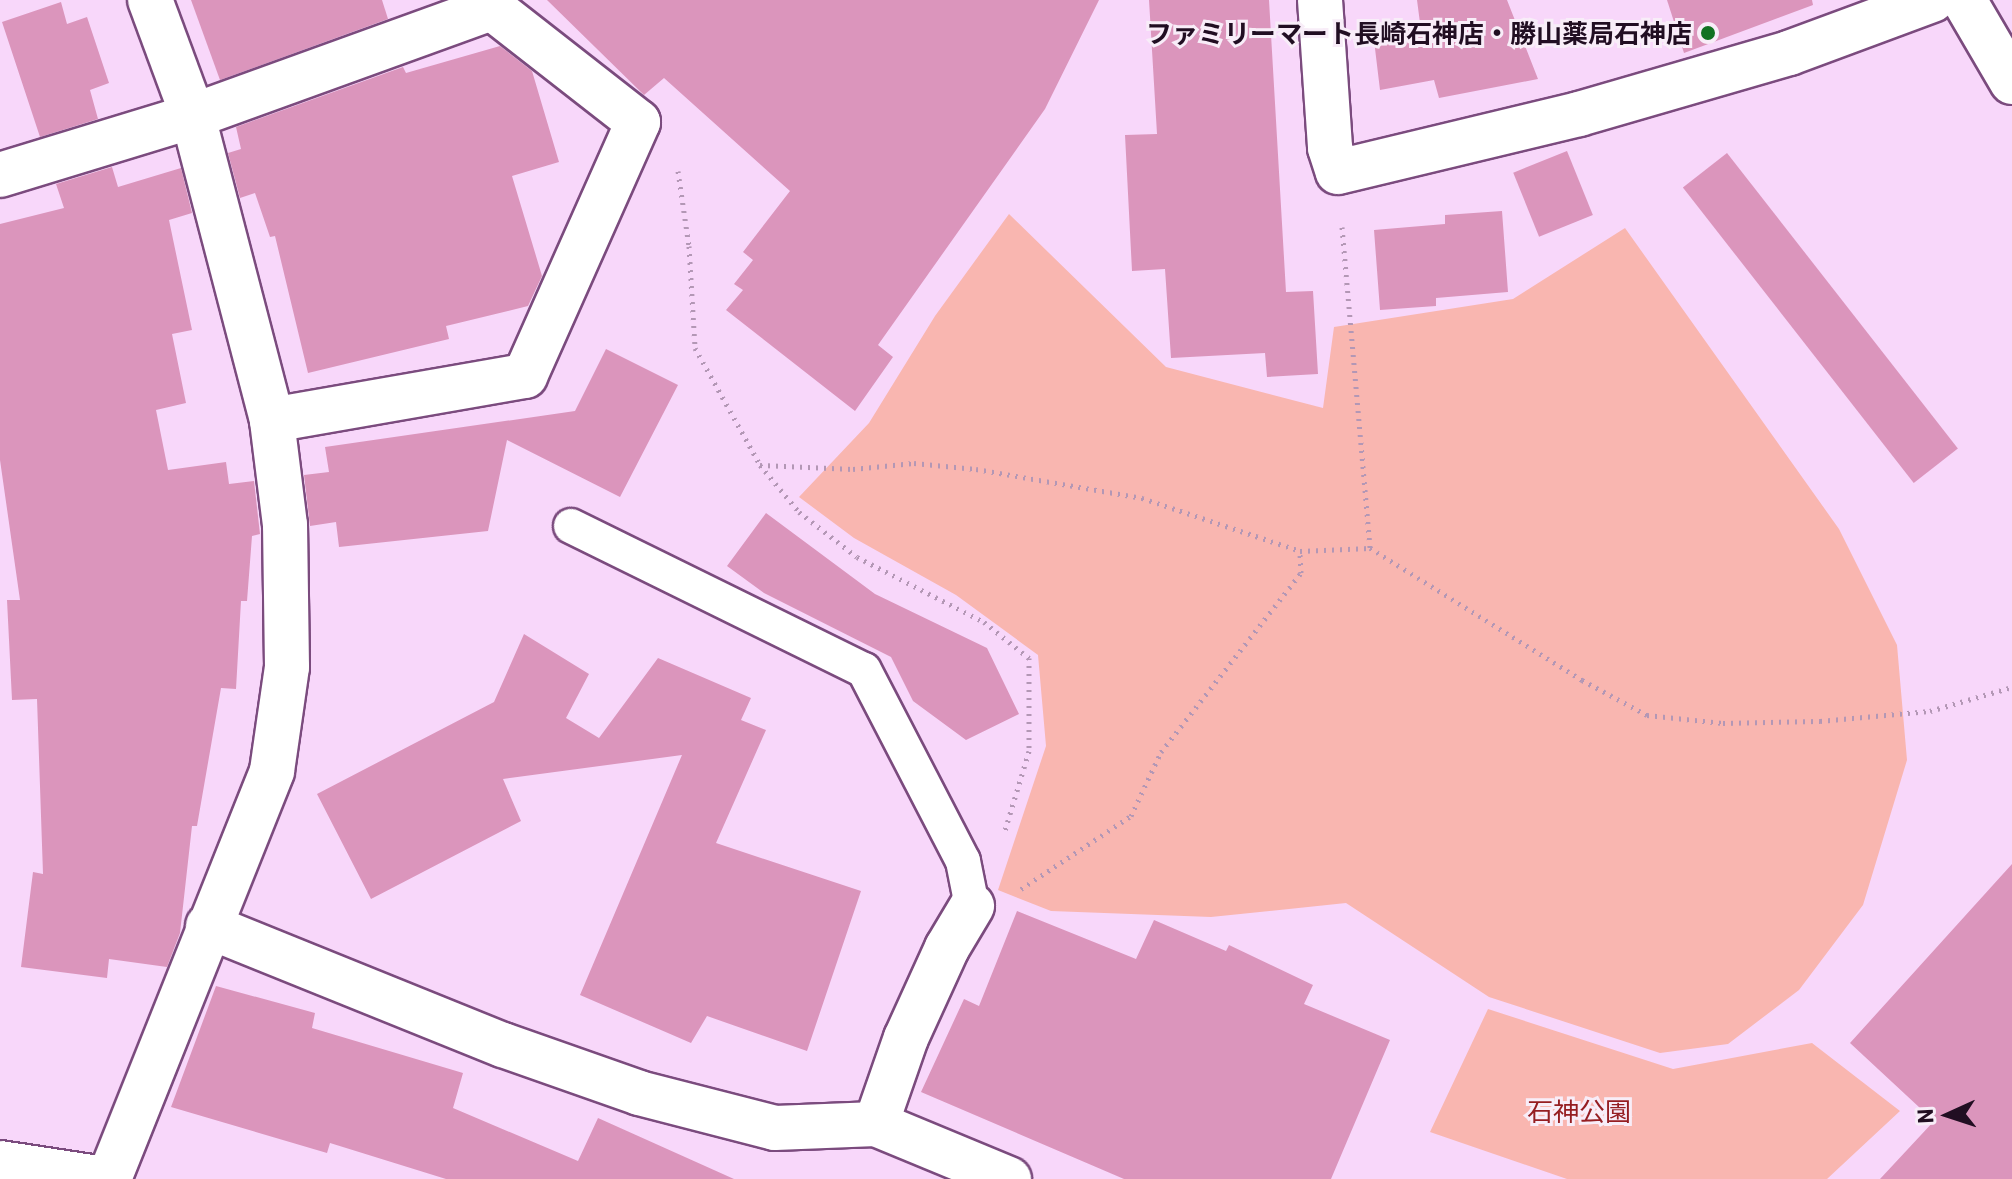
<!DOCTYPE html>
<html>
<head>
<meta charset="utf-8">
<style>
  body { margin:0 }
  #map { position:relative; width:2012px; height:1179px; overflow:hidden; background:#f8d7fa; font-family:Barlow,"Noto Sans JP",sans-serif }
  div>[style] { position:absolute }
  .green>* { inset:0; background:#f9b6b0 }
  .building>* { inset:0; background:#db95bc; transform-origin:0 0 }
  .path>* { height:5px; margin-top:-2.5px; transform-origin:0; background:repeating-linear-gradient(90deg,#b397b5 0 2px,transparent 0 8px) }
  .roads { filter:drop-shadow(2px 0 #7b4b7e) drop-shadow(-2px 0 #7b4b7e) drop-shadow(0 2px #7b4b7e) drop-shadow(0 -2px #7b4b7e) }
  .service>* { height:34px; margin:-17px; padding:0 17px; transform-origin:17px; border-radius:17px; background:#fff }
  .minor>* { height:44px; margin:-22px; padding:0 22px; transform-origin:22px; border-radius:22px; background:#fff }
  .secondary>* { height:44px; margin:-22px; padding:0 22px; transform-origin:22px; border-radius:22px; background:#fff }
  .dots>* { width:22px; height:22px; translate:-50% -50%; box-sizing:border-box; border:4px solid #f8edf8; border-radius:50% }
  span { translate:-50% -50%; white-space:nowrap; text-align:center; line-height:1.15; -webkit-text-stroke:6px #f8edf8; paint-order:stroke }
  .poi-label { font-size:26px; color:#210e22; font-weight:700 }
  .right { translate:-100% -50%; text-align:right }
  .park-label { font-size:26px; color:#951e22 }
  .north { position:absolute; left:1908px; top:1075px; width:80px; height:80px; -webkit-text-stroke:6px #f8edf8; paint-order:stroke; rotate:267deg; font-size:22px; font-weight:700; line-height:32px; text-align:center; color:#210e22 }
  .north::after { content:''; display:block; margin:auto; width:28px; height:36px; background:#210e22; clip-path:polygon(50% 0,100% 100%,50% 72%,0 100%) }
</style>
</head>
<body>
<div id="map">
  <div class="green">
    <i style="clip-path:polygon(1009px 214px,1166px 367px,1323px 408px,1334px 327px,1513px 299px,1625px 228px,1839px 529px,1897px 645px,1907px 760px,1863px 905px,1799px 990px,1728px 1044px,1660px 1053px,1489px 997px,1346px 903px,1211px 917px,1051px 911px,998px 890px,1046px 746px,1038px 655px,956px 595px,854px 538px,799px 497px,869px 423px,935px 316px)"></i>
    <i style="clip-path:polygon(1488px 1009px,1673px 1069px,1812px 1043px,1900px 1111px,1827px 1179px,1567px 1179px,1430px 1132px)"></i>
  </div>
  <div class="building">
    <i style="clip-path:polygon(191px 0,382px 0,388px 19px,220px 80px)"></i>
    <i style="clip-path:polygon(547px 0,1099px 0,1045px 109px,878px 345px,893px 357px,855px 411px,726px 310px,743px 290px,734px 284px,753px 260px,743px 252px,790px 191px,664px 78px,644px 95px)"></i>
    <i style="clip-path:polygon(1149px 0,1269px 0,1286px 292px,1313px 291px,1318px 374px,1267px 377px,1265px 353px,1171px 358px,1165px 269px,1132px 271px,1125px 135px,1157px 134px)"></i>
    <i style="clip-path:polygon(1417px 0,1507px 0,1538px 79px,1439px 98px,1434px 80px,1380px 90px,1373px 32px,1420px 23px)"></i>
    <i style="clip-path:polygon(1667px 0,1812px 0,1813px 5px,1684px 53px)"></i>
    <i style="clip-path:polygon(61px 2px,67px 24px,87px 17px,109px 83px,90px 90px,98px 119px,40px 137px,2px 22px)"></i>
    <i style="clip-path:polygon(500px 46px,532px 71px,559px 162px,512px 176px,542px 276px,528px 306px,446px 326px,449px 339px,308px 373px,275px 236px,270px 237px,255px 193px,240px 198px,228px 153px,241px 149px,236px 127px,403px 67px,406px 73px)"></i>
    <i style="left:1567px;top:151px;width:69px;height:58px;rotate:68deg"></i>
    <i style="left:1727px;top:153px;width:375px;height:56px;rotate:52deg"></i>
    <i style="clip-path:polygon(112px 167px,118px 187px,181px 168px,192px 213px,169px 220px,192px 330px,172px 334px,186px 403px,156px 410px,168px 470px,226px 462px,229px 484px,254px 481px,260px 534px,252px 536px,247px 601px,241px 601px,236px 689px,221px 688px,197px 826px,192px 826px,180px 933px,167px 967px,109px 959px,107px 978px,21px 967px,33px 872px,43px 874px,37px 699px,12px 700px,7px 600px,20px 600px,0 460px,0 224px,64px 208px,56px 184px)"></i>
    <i style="clip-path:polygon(1502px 211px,1508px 292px,1436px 298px,1436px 306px,1380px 310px,1374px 230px,1445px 224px,1445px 215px)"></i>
    <i style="clip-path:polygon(606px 349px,678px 385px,620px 497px,507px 440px,488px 531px,339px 547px,336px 522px,310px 526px,304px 475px,329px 472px,325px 447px,575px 411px)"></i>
    <i style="clip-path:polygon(766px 513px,875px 594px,987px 648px,1019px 714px,966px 740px,913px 701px,891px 657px,764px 593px,727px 566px)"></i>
    <i style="clip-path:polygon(524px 634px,589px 674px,566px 718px,599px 738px,658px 658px,751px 698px,741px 720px,766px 730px,716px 843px,861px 891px,807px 1051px,707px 1016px,691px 1043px,580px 995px,682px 755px,503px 779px,521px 821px,371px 899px,317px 794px,494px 702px)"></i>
    <i style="clip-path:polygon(2012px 864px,2012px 1179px,1880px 1179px,1934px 1121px,1850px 1043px)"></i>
    <i style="clip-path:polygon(1017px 911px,1136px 959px,1154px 920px,1226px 951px,1229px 945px,1313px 985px,1304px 1004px,1390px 1040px,1331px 1179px,1124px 1179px,921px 1092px,964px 999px,979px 1006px)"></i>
    <i style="clip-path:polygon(216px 986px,315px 1013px,312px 1028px,463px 1073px,453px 1108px,578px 1161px,598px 1118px,734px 1179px,446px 1179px,330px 1143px,327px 1153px,171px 1107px)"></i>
  </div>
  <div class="path">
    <i style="left:678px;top:171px;width:76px;rotate:81.7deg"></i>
    <i style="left:689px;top:246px;width:102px;rotate:86.6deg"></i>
    <i style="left:695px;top:348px;width:134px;rotate:60.9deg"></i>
    <i style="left:760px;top:465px;width:61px;rotate:50.3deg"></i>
    <i style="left:799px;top:512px;width:73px;rotate:37.8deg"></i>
    <i style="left:857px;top:557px;width:143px;rotate:27.1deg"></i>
    <i style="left:984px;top:622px;width:58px;rotate:38.7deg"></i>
    <i style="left:1029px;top:658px;width:93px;rotate:90deg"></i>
    <i style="left:1029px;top:751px;width:87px;rotate:106.8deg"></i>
    <i style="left:1342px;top:227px;width:322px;rotate:85deg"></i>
    <i style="left:760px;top:465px;width:93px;rotate:2.5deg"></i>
    <i style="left:853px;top:469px;width:61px;rotate:-5.6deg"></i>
    <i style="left:914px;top:463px;width:62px;rotate:5.5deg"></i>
    <i style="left:976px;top:469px;width:169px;rotate:9.9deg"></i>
    <i style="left:1142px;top:498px;width:167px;rotate:18.5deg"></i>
    <i style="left:1300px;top:551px;width:70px;rotate:-2.5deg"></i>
    <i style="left:1370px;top:548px;width:250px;rotate:31.9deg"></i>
    <i style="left:1582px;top:680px;width:74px;rotate:28.3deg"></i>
    <i style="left:1647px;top:715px;width:76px;rotate:6deg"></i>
    <i style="left:1723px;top:723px;width:97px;rotate:-1.2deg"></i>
    <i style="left:1820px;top:721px;width:110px;rotate:-5.2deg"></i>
    <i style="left:1930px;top:711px;width:85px;rotate:-16.3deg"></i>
    <i style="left:1021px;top:889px;width:132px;rotate:-33.6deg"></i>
    <i style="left:1131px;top:816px;width:71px;rotate:-64.9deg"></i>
    <i style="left:1161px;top:752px;width:227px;rotate:-52deg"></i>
    <i style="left:1301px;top:573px;width:22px;rotate:-93deg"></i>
  </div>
  <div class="roads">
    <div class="service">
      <i style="left:571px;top:526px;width:326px;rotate:26.2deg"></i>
      <i style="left:864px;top:670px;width:215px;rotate:62.6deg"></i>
      <i style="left:963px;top:861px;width:46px;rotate:78.7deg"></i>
    </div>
    <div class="minor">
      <i style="left:1320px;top:0;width:148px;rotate:86.1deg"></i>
      <i style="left:1330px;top:148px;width:25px;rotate:72deg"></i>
      <i style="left:1338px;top:172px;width:248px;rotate:-13.5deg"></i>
      <i style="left:1579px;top:114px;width:219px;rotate:-16.2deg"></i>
      <i style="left:1789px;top:53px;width:153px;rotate:-20.3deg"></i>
      <i style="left:0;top:175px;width:202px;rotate:-17deg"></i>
      <i style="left:193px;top:116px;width:318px;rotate:-19.9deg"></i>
      <i style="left:272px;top:420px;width:257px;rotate:-9.9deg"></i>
      <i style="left:525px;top:376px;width:278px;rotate:-66deg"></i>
      <i style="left:638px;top:122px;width:185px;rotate:-142deg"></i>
      <i style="left:492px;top:8px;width:9px;rotate:-117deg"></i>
      <i style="left:208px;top:926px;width:318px;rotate:22deg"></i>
      <i style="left:503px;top:1045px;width:144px;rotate:19.4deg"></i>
      <i style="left:639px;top:1093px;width:140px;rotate:14.4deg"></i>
      <i style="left:775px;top:1128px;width:101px;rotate:-2.3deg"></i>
      <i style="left:876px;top:1124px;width:91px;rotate:-70.8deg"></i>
      <i style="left:906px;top:1038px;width:99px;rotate:-65.5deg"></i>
      <i style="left:947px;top:948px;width:49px;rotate:-59.2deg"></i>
      <i style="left:876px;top:1124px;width:144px;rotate:22.5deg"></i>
      <i style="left:109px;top:1179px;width:439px;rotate:-68.2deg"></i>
      <i style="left:272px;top:771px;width:105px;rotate:-81.8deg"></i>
      <i style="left:287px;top:667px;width:142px;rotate:-90.8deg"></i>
      <i style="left:285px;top:525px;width:106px;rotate:-97.1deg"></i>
      <i style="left:272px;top:420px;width:314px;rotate:-104.6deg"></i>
      <i style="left:193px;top:116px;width:124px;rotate:-110.3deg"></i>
    </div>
    <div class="secondary">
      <i style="left:1964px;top:0;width:95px;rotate:59.7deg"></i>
      <i style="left:0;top:1163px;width:106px;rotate:8.7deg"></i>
    </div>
  </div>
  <div class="dots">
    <i style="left:1708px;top:33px;background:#117221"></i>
  </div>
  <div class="poi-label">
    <span class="right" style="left:1692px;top:33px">ファミリーマート長崎石神店・勝山薬局石神店</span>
  </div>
  <div class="park-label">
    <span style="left:1579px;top:1111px">石神公園</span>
  </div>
  <div class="north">N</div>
</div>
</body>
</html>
